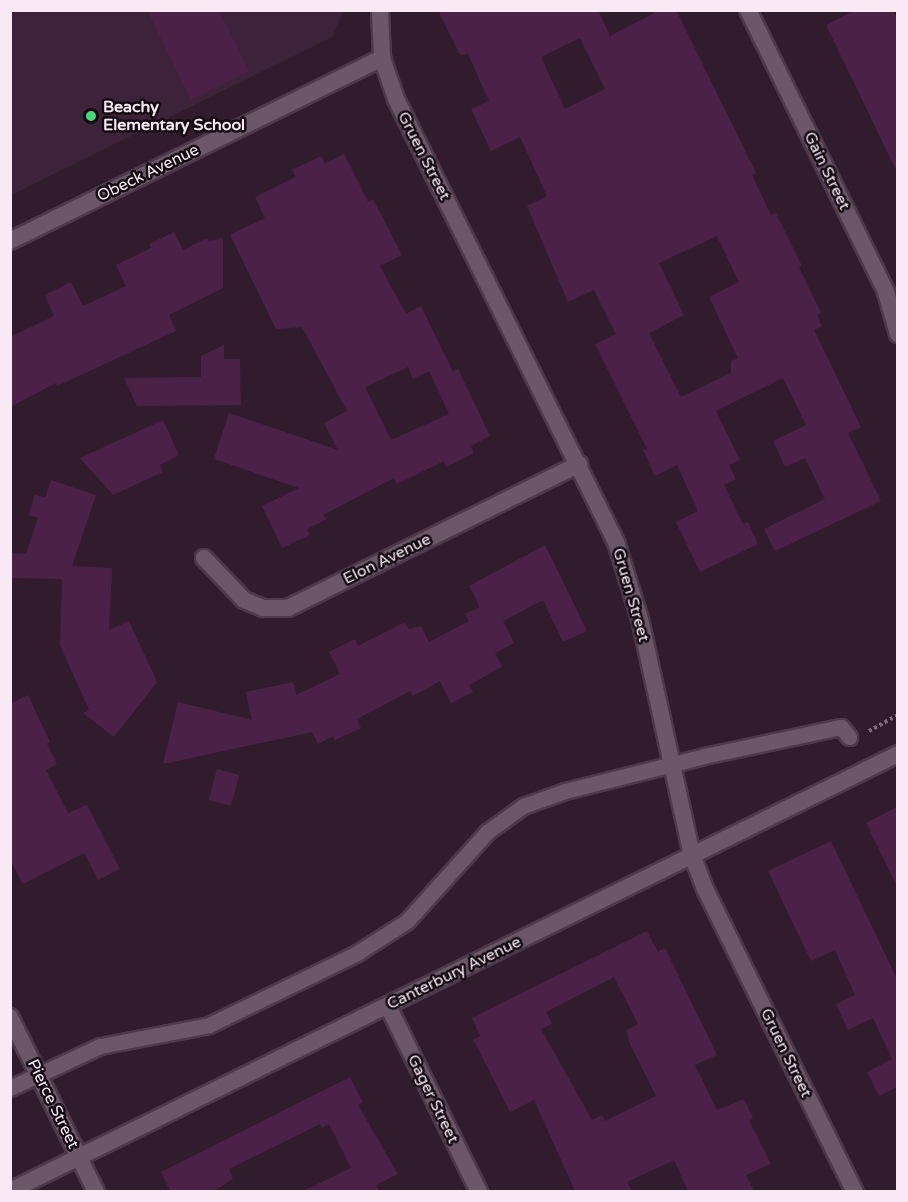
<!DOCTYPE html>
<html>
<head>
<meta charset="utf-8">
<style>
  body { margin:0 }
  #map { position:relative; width:908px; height:1202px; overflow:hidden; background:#311c2e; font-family:"Varela Round",sans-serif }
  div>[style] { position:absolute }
  .built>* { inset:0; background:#3d2339 }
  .building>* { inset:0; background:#4c2147; transform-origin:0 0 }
  .path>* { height:4px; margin-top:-2px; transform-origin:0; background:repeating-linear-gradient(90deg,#7f6c7c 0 3px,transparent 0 6px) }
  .roads { filter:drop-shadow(2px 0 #4d394a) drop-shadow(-2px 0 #4d394a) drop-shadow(0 2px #4d394a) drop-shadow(0 -2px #4d394a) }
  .service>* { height:15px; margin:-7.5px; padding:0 7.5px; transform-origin:7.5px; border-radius:7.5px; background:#6c5769 }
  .minor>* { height:16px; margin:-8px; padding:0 8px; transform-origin:8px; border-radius:8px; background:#6c5769 }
  .dots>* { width:16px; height:16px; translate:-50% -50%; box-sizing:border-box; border:3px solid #130a12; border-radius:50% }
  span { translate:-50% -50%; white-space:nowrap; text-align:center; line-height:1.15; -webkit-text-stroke:5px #130a12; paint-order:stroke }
  .poi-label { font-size:16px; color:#f8e9f5; font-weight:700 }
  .left { translate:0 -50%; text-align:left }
  .street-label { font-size:16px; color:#f8e9f5 }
  .frame { position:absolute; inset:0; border:12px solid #f8e9f5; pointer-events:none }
</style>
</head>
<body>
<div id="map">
  <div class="built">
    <i style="clip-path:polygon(11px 11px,341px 11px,342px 15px,332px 37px,11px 195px)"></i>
  </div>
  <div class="building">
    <i style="clip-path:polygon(147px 10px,219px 10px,249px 71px,191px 100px)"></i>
    <i style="clip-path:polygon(evenodd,438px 10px,598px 10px,610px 36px,660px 10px,676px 10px,756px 173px,752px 175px,771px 215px,776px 213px,802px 266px,799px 267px,821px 313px,817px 315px,822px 326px,814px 330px,861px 427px,848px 433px,881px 501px,775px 551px,764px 529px,825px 499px,805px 458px,785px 467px,773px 441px,806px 425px,783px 378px,716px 411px,740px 460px,729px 465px,736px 479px,724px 485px,743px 524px,748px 522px,758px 544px,700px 572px,676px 522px,698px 511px,677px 465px,655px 476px,643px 450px,647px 449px,595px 344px,616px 334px,594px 290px,568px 302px,527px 206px,547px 196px,520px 137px,491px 151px,471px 109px,489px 101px,468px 54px,460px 55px,438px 10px,580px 38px,605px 89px,565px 109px,541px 57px,580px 38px,438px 10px,717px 236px,739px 282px,709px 297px,738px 358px,731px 361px,731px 373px,681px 397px,649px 333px,684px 315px,659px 263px,717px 236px)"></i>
    <i style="clip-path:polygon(855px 10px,893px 10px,897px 20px,897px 172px,826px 25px)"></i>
    <i style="clip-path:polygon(evenodd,344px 154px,368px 202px,373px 199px,402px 255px,380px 266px,406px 314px,421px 306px,453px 372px,458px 369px,490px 436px,471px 446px,474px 453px,446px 467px,444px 461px,397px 484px,394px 478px,323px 515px,327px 519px,307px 529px,310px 535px,282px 548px,262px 506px,299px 488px,214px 459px,229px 413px,338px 450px,324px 423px,347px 411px,302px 327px,276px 329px,230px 235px,265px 218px,255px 197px,296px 177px,292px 170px,321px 156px,325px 164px,344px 154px,408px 367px,413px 379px,429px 371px,449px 414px,391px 440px,365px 387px,408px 367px)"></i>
    <i style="clip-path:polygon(174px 232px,183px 250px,207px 238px,209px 241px,223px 238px,223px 288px,169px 315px,176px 331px,57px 386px,56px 383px,10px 407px,10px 337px,54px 316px,45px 295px,71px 282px,83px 306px,126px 286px,116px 265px,151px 248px,149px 244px)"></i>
    <i style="clip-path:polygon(224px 345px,224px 359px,240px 359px,241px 405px,137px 406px,124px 378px,201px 377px,201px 356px)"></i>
    <i style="clip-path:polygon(163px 420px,179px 455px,160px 465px,163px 472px,113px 495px,80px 458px)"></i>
    <i style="clip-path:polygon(51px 480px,96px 495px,72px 566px,112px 568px,109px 630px,129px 621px,157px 682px,114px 737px,83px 713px,89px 710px,60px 645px,62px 579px,10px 578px,10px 553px,26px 554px,38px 518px,29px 515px,35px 494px,45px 498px)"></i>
    <i style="clip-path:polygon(545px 545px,587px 631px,563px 642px,543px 600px,503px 621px,514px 643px,495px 653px,502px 667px,469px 685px,473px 692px,451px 703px,440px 681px,413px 696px,410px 691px,357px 719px,361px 728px,335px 740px,333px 736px,318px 744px,312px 732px,163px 764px,178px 702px,252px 720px,246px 692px,293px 682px,296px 695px,340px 674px,329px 652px,355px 639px,358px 646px,405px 622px,409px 629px,421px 626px,429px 642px,469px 621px,465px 614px,480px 607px,469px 586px)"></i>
    <i style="clip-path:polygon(28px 695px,50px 742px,47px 744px,57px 764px,46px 770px,68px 813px,87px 805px,120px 869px,98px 880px,84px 853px,23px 884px,10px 859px,10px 704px)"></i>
    <i style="left:217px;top:769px;width:23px;height:32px;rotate:15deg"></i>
    <i style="clip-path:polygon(897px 807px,897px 886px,866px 823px)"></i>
    <i style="clip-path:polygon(831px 841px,897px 979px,897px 1087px,879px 1096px,867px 1072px,892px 1059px,873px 1018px,848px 1030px,836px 1004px,855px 995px,835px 950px,811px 961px,768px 871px)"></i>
    <i style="clip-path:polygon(evenodd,647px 931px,658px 952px,665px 948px,717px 1055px,695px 1065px,717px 1110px,744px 1099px,753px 1118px,749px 1120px,771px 1164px,746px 1175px,754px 1191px,688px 1191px,674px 1160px,627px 1182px,632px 1191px,575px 1191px,534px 1100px,510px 1112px,473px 1039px,480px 1036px,472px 1018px,647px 931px,614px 977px,638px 1024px,627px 1030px,629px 1042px,656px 1096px,605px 1121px,602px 1115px,592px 1120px,541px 1029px,552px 1024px,546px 1012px,614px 977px)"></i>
    <i style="clip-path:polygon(350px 1077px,363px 1102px,358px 1105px,398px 1174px,376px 1185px,379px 1191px,303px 1191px,351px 1168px,329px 1124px,322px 1128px,320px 1124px,229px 1169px,233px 1179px,214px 1191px,170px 1191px,161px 1172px)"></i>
  </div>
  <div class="path">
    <i style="left:869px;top:731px;width:33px;rotate:-29deg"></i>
  </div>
  <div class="roads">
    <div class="service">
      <i style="left:10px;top:1088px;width:99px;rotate:-25deg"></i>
      <i style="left:100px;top:1046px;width:111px;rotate:-10.9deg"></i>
      <i style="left:209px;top:1025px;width:165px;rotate:-25.9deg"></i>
      <i style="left:357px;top:953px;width:59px;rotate:-32.6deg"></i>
      <i style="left:407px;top:921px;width:120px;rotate:-48deg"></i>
      <i style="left:487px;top:832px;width:44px;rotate:-35.8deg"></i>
      <i style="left:523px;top:806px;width:45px;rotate:-19.7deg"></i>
      <i style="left:565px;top:791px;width:143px;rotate:-14.1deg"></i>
      <i style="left:704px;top:756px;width:140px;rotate:-12deg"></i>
      <i style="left:841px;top:727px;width:13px;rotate:51deg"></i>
    </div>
    <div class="minor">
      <i style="left:380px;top:10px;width:48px;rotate:87.6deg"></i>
      <i style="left:382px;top:58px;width:43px;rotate:71.1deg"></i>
      <i style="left:396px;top:99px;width:495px;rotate:63.6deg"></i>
      <i style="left:616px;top:542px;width:81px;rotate:72.7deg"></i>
      <i style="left:640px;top:619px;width:242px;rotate:77.6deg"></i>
      <i style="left:692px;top:855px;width:39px;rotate:69deg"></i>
      <i style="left:706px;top:891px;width:336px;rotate:63.7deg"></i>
      <i style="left:748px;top:10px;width:314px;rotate:63.9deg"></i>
      <i style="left:886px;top:292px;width:44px;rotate:74.1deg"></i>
      <i style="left:10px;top:241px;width:415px;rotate:-26.2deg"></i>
      <i style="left:204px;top:558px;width:58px;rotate:46.4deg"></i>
      <i style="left:244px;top:600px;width:21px;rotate:23deg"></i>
      <i style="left:263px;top:608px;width:25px"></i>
      <i style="left:288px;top:608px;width:325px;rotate:-26.3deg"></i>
      <i style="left:388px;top:1006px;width:207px;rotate:63.9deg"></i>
      <i style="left:10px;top:1017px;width:195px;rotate:63.8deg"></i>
      <i style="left:10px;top:1191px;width:990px;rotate:-26.2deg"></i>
    </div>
  </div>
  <div class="dots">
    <i style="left:91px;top:116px;background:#48d779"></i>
  </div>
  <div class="poi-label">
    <span class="left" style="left:103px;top:116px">Beachy<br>Elementary School</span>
  </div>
  <div class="street-label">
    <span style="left:424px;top:156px;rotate:63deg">Gruen Street</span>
    <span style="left:827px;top:171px;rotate:64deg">Gain Street</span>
    <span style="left:148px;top:173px;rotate:-26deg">Obeck Avenue</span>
    <span style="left:387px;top:559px;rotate:-26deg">Elon Avenue</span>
    <span style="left:631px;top:595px;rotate:74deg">Gruen Street</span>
    <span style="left:454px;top:973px;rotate:-26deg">Canterbury Avenue</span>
    <span style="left:786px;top:1053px;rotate:64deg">Gruen Street</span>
    <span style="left:433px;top:1099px;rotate:64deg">Gager Street</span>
    <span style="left:53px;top:1104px;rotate:64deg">Pierce Street</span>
  </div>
  <div class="frame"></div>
</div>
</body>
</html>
